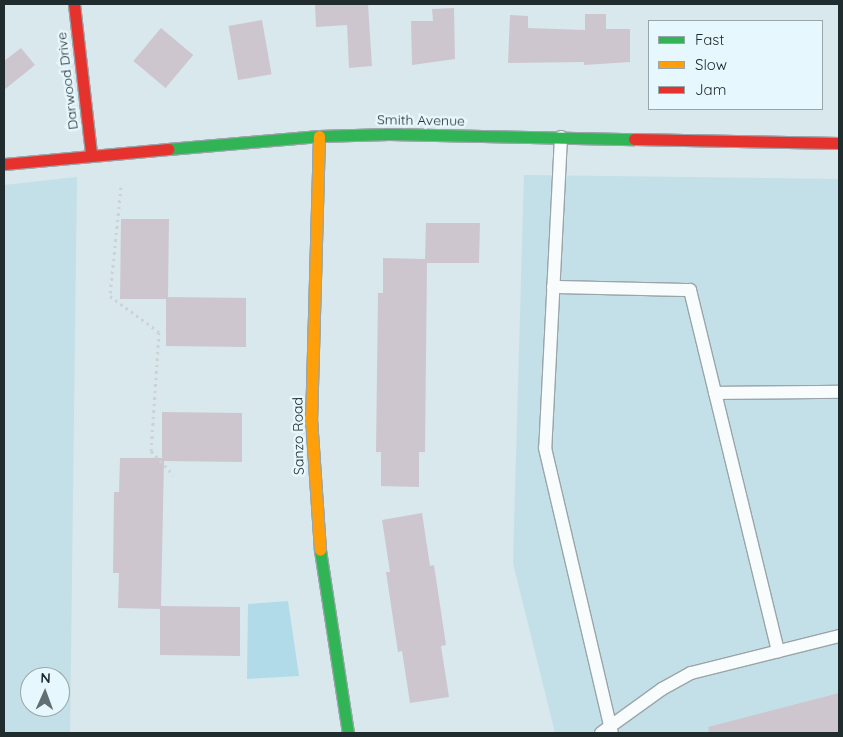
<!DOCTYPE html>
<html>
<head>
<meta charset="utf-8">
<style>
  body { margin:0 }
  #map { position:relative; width:843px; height:737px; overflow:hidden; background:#d8e8ed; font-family:Quicksand,sans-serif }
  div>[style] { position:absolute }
  .built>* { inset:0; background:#c3dfe7 }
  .green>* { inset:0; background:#b1dbe9 }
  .building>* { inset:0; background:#cec6cf; transform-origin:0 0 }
  .path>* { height:3px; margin-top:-1.5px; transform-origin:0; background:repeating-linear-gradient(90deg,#cdd2d4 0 2.5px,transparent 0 6.5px) }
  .roads { filter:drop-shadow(1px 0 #99a5a9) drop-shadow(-1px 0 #99a5a9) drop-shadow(0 1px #99a5a9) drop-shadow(0 -1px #99a5a9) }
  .lane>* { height:12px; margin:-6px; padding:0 6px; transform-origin:6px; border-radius:6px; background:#f9fcfc }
  .fast>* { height:11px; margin:-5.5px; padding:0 5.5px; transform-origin:5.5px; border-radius:5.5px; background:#30b455 }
  .slow>* { height:11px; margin:-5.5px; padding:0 5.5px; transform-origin:5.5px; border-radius:5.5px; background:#ff9f0a }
  .jam>* { height:11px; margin:-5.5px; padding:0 5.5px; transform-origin:5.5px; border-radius:5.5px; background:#e5322d }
  span { translate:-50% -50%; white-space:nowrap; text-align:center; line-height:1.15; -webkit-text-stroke:5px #e6f7fd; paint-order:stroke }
  .street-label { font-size:14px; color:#212c2f }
  .frame { position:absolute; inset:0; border:5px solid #212c2f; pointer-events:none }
  .legend { position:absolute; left:648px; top:20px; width:175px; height:90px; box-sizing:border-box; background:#e6f7fd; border:1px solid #97a6ab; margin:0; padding:6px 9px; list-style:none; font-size:15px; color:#212c2f }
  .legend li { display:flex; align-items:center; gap:10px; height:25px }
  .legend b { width:25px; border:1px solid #97a6ab }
  .north { position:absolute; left:20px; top:667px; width:50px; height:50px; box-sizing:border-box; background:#e6f7fd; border:1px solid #97a6ab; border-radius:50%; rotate:2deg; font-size:14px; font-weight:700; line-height:20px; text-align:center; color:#212c2f }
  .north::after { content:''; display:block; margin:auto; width:18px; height:22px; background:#616e72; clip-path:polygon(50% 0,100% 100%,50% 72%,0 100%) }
</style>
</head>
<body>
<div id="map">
  <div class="built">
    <i style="clip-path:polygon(524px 175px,839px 179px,839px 733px,555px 733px,513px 563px)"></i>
    <i style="clip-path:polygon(evenodd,77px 177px,70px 733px,4px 733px,4px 185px,77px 177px,30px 677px,60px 677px,60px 707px,30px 707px,30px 677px)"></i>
  </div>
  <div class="green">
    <i style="clip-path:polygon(288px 601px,299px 676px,247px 679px,248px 604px)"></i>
  </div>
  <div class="building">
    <i style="clip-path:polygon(315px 4px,368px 4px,372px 66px,349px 68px,347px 25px,316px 27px)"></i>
    <i style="clip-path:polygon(454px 8px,455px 59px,412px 65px,411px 21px,433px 21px,432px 9px)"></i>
    <i style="clip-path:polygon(585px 14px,606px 14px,606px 29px,630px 29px,630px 62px,584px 65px,584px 62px,508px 63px,510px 15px,528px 16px,528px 28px,585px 30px)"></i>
    <i style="left:262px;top:20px;width:55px;height:34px;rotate:80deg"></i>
    <i style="left:161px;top:28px;width:42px;height:43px;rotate:40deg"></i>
    <i style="clip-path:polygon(21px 48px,35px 65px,4px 90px,4px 61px)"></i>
    <i style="clip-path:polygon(121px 219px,169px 219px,168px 297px,246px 298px,246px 347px,166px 346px,166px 299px,120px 299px)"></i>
    <i style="clip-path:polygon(426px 223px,480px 223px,479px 263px,427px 263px,425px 452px,419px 452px,419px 487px,381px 486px,381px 452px,376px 452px,378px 293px,383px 293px,383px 258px,425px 259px)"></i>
    <i style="clip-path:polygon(162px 412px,242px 413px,242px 462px,164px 461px,161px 606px,240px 607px,240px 656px,160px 655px,160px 609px,118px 608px,119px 573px,113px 573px,114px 492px,119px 492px,120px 458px,162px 458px)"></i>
    <i style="clip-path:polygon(422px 513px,430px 566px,434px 565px,446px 645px,441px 646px,449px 697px,410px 703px,402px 651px,398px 652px,386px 572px,390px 572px,382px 520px)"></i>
    <i style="clip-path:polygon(839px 693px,839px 733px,709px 733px,708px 727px)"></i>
  </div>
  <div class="path">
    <i style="left:121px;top:187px;width:110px;rotate:95.8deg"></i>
    <i style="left:110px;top:296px;width:61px;rotate:36.3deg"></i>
    <i style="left:159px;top:332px;width:119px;rotate:93.8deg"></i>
    <i style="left:151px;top:451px;width:33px;rotate:47deg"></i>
  </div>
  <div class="roads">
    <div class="lane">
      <i style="left:561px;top:137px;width:311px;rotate:92.9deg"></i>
      <i style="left:545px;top:448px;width:293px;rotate:76.8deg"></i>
      <i style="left:553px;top:287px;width:137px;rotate:1.3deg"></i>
      <i style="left:690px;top:290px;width:372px;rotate:76.3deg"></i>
      <i style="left:715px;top:393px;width:124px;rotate:-0.5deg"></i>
      <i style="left:601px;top:733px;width:75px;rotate:-35.8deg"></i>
      <i style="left:662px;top:689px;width:33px;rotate:-29deg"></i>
      <i style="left:691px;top:673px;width:153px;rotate:-14deg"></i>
    </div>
    <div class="fast">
      <i style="left:168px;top:149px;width:152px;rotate:-4.9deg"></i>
      <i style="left:319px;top:136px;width:70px;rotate:-1.6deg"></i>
      <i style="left:389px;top:134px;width:245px;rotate:1.2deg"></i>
      <i style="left:320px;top:550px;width:185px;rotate:81.3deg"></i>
    </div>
    <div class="slow">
      <i style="left:319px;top:136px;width:282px;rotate:91.6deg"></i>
      <i style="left:311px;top:418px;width:132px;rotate:86.1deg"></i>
    </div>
    <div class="jam">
      <i style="left:74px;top:4px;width:151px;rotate:83.5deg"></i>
      <i style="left:634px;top:139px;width:205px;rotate:1.1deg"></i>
      <i style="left:4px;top:164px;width:165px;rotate:-5.2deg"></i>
    </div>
  </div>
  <div class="street-label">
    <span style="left:67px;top:81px;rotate:-97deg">Darwood Drive</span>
    <span style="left:421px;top:120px;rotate:1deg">Smith Avenue</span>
    <span style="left:298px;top:436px;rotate:-91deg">Sanzo Road</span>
  </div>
  <div class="frame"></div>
  <ul class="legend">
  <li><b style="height:6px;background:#30b455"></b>Fast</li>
  <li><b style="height:6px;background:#ff9f0a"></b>Slow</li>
  <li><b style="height:6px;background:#e5322d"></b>Jam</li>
  </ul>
  <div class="north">N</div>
</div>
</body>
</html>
